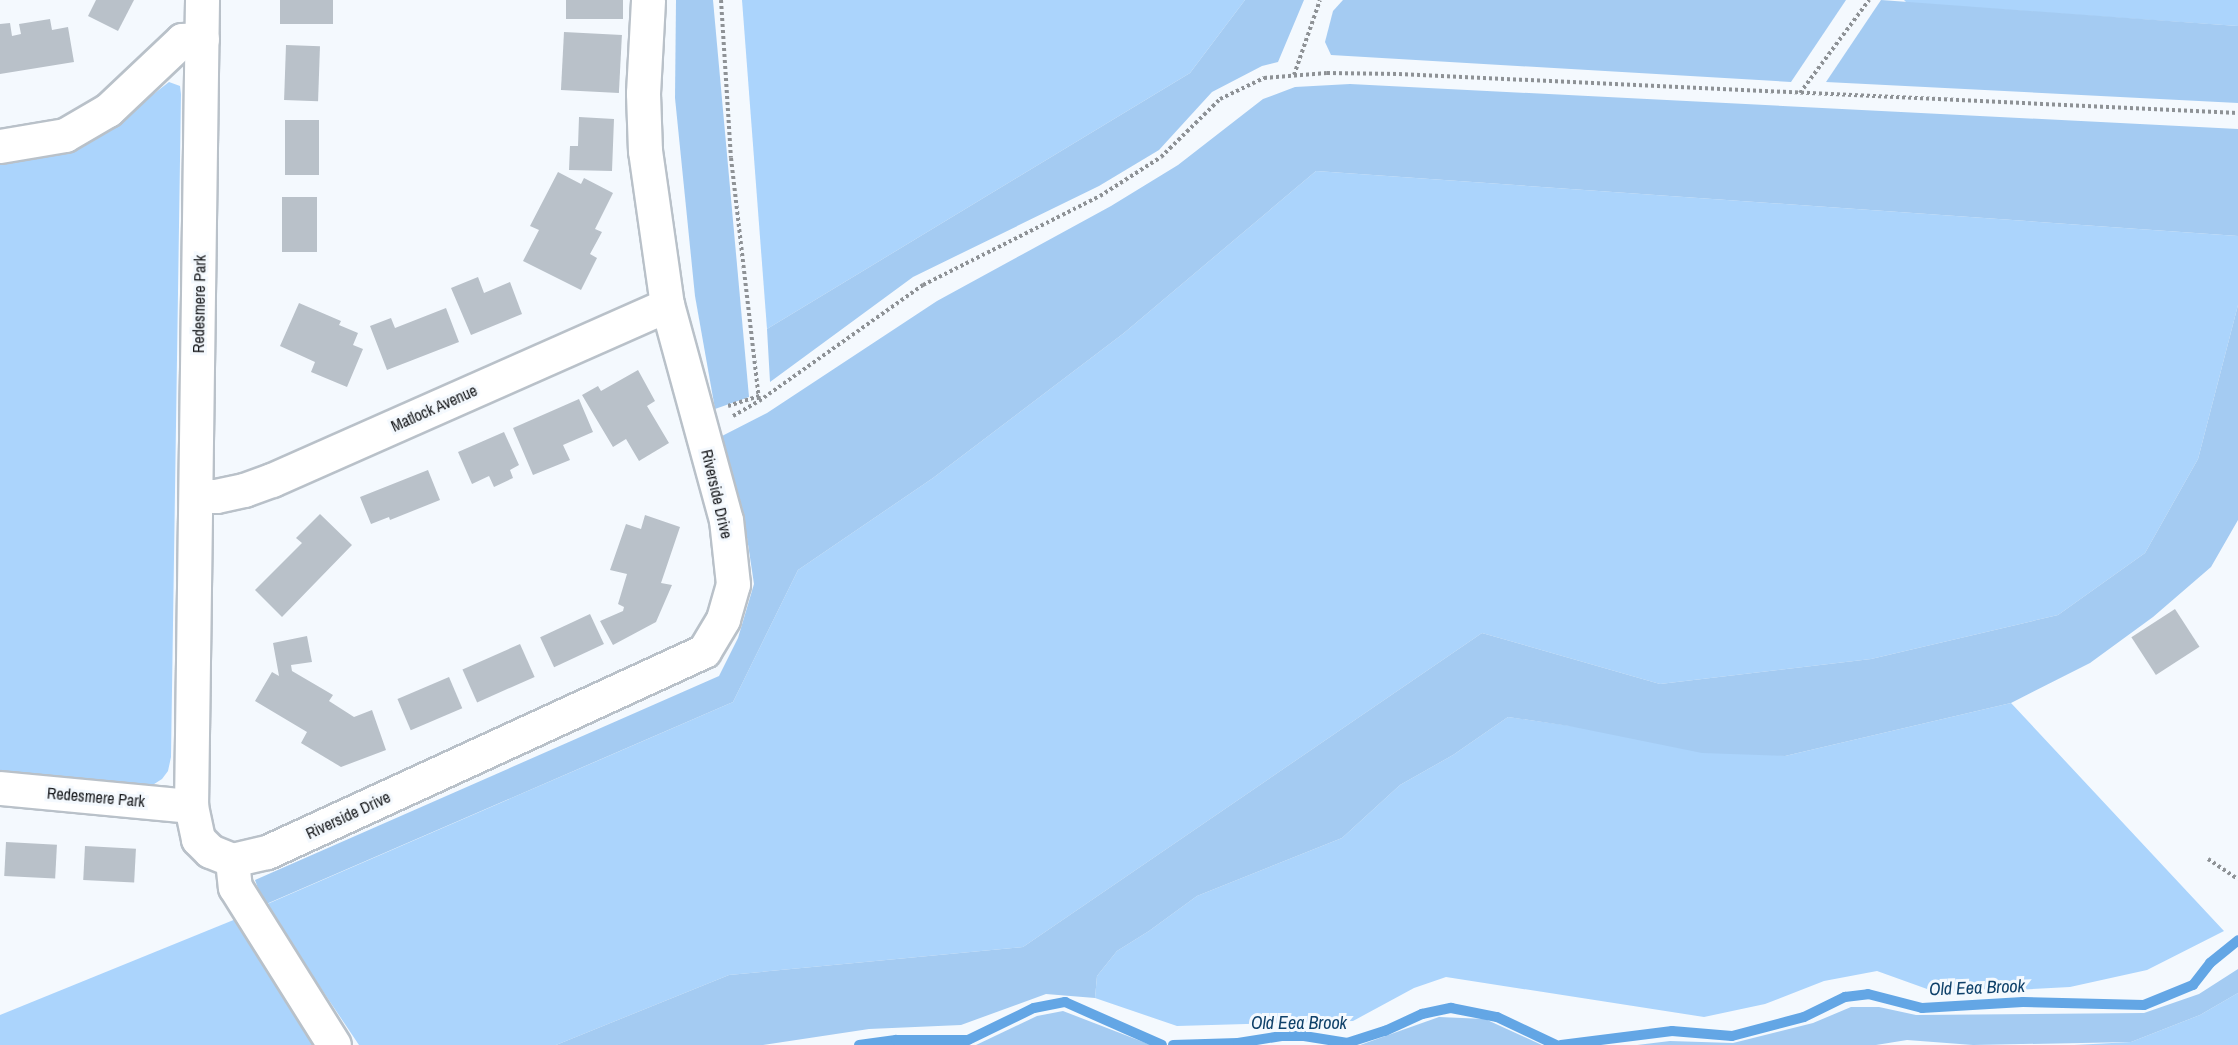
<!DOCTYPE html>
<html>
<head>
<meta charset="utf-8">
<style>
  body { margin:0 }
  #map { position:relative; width:2238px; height:1045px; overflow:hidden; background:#f4f9fe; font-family:"Archivo Narrow",sans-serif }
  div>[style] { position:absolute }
  .green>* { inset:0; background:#abd4fc }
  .forest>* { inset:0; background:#a4cbf2 }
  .stream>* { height:10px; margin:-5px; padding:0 5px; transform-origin:5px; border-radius:5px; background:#63a6e5 }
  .building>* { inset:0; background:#b9c1c9; transform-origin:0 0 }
  .path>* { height:4px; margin-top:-2px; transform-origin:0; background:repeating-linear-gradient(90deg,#8e9296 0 3px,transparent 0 6px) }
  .roads { filter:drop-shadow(2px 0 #b9c1c9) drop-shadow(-2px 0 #b9c1c9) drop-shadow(0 2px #b9c1c9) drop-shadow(0 -2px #b9c1c9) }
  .minor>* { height:33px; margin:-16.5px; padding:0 16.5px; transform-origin:16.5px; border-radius:16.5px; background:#fff }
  span { translate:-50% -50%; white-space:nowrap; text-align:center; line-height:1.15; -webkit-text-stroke:6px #f4f9fe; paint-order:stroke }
  .street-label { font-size:16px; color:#141619 }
  .water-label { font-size:18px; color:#0f416a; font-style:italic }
</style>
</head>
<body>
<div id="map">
  <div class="green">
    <i style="clip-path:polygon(742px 0,1245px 0,1190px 73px,767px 329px)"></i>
    <i style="clip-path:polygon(1904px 0,2238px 0,2238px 26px,1907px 3px)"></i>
    <i style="clip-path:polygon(169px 82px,180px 86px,181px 94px,171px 757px,168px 771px,162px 779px,151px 786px,0 780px,0 160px,111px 127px)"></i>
    <i style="clip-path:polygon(1316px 171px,2238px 236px,2238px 305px,2198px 459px,2145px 553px,2058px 615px,1871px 659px,1660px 684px,1482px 633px,1023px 947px,729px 975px,556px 1045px,359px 1045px,265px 905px,733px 702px,798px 570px,933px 478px,1124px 333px)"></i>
    <i style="clip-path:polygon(2011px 703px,2224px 931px,2147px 970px,2070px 987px,1941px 994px,1877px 971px,1824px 981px,1765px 1004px,1704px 1017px,1446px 977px,1414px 988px,1353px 1021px,1177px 1026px,1095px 998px,1097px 976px,1117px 951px,1149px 931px,1197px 896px,1342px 838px,1400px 785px,1453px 755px,1508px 717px,1785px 756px)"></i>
    <i style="clip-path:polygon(236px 919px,317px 1045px,0 1045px,0 1015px)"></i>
    <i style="clip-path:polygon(2238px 993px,2238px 1045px,2074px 1045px,2131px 1042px,2200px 1015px)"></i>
  </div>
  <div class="forest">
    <i style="clip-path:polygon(676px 0,713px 0,749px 397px,715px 409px,695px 296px,675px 98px)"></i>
    <i style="clip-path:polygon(1245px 0,1304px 0,1278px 62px,1262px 66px,1212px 92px,1159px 150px,1099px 186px,913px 277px,770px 382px,767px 329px,1190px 73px)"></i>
    <i style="clip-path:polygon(1343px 0,1846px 0,1791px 82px,1331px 55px,1325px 42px,1333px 11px)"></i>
    <i style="clip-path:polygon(1881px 0,2238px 26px,2238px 103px,1826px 82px)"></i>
    <i style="clip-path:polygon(1350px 84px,2238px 129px,2238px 236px,1316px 171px,1124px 333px,933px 478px,798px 570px,733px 702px,264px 905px,255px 880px,719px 676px,738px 638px,754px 584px,743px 511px,722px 436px,767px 413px,937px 301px,1111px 206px,1178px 165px,1263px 99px,1295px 87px)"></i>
    <i style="clip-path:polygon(2238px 305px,2238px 520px,2211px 567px,2153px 617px,2090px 663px,2011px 703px,1785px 756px,1702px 753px,1569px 726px,1508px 717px,1453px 755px,1400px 785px,1342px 838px,1197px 896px,1149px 931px,1117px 951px,1097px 976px,1095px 998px,1046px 994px,961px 1025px,869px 1029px,763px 1045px,556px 1045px,729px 975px,1023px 947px,1482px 633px,1660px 684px,1871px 659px,2058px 615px,2145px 553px,2198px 459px)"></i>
    <i style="clip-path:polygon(2238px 969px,2238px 993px,2200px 1015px,2131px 1042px,1973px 1045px,1907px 1040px,1876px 1045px,1637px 1045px,1670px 1041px,1733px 1043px,1813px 1023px,1851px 1007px,1879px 1007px,1916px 1015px,2144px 1013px,2199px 994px)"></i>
    <i style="clip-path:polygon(1063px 1011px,1151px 1045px,976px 1045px,1037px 1016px)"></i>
    <i style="clip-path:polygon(1439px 1017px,1485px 1019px,1542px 1045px,1360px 1045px)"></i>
  </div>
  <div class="stream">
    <i style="left:859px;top:1045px;width:37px;rotate:-8deg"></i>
    <i style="left:896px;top:1040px;width:72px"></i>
    <i style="left:968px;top:1040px;width:73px;rotate:-25.9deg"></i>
    <i style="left:1034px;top:1008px;width:32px;rotate:-11deg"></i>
    <i style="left:1065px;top:1002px;width:106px;rotate:23.9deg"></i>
    <i style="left:1173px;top:1045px;width:65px;rotate:-1.8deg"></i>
    <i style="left:1238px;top:1043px;width:44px;rotate:-9.2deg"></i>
    <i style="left:1281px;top:1036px;width:23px"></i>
    <i style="left:1304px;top:1036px;width:44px;rotate:9.2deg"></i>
    <i style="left:1347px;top:1043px;width:40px;rotate:-18deg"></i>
    <i style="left:1385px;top:1031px;width:41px;rotate:-24.7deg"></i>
    <i style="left:1422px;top:1014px;width:30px;rotate:-12deg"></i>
    <i style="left:1451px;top:1008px;width:47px;rotate:11.1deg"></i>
    <i style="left:1497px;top:1017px;width:65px;rotate:25.4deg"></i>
    <i style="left:1561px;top:1045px;width:112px;rotate:-7.2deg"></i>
    <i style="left:1672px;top:1031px;width:60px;rotate:4.8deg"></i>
    <i style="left:1732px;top:1036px;width:74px;rotate:-14.8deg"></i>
    <i style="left:1804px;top:1017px;width:46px;rotate:-26deg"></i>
    <i style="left:1845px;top:997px;width:23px;rotate:-7deg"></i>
    <i style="left:1868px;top:994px;width:56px;rotate:14.5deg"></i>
    <i style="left:1922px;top:1008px;width:101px;rotate:-3.4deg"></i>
    <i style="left:2023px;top:1002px;width:121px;rotate:1.4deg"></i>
    <i style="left:2144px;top:1005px;width:53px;rotate:-22.2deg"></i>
    <i style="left:2193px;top:985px;width:28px;rotate:-52deg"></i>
    <i style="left:2210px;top:963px;width:36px;rotate:-39deg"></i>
  </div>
  <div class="building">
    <i style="clip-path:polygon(96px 0,134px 0,118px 31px,88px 16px)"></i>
    <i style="left:280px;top:0;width:53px;height:24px"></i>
    <i style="left:566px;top:0;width:57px;height:19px"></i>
    <i style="clip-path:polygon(50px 19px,52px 30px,68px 27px,74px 62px,0 74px,0 24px,10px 23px,12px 36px,21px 34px,19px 24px)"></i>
    <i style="left:564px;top:32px;width:58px;height:58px;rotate:3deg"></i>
    <i style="left:286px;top:45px;width:34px;height:55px;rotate:2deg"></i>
    <i style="clip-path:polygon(579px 117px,614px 119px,612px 171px,569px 170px,570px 146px,578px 146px)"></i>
    <i style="left:285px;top:120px;width:34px;height:55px"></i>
    <i style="clip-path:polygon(558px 172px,581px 184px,584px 178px,613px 193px,595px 229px,602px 232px,590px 254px,597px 258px,581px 290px,523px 261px,539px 230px,530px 226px)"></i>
    <i style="left:282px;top:197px;width:35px;height:55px"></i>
    <i style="clip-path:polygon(478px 277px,484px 293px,510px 282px,522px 314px,471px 335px,451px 288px)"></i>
    <i style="clip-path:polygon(299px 303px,341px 321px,339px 325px,358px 333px,353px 345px,363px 349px,347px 387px,311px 372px,315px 362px,280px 346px)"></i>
    <i style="clip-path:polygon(446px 308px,459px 342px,387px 370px,370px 326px,391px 318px,395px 328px)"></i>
    <i style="clip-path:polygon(638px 370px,655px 401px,647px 406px,669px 443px,639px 461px,626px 439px,613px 447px,582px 395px,598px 386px,601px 391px)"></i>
    <i style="clip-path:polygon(579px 399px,593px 432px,563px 445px,570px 460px,533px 475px,513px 428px)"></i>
    <i style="clip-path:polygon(504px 432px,519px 465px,510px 470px,513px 478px,494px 487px,489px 476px,472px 484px,458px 452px)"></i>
    <i style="clip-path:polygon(428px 470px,440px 500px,390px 520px,389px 517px,371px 524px,360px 497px)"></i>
    <i style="clip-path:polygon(320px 514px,352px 545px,282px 617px,255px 590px,302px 543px,296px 538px)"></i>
    <i style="clip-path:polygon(645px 515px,680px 527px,661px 583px,672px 585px,656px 622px,613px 645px,600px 621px,623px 611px,624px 607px,618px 604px,627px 574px,610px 570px,626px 524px,641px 529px)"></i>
    <i style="left:2175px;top:609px;width:45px;height:52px;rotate:57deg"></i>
    <i style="left:590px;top:614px;width:33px;height:55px;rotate:65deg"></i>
    <i style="clip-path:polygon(307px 636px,312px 662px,291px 665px,292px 671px,333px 695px,329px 701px,354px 717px,372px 710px,386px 750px,341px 767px,301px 743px,307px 732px,255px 701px,272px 672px,279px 676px,273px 643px)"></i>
    <i style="left:520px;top:644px;width:36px;height:63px;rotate:66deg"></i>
    <i style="left:449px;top:677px;width:34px;height:56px;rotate:67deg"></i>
    <i style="left:6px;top:842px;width:51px;height:34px;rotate:3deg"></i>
    <i style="left:85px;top:846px;width:51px;height:34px;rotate:3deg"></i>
  </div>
  <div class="path">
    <i style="left:721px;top:0;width:158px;rotate:86.4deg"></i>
    <i style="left:731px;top:158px;width:245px;rotate:83.4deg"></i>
    <i style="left:1294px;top:75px;width:79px;rotate:-70.9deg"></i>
    <i style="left:1800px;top:93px;width:116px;rotate:-53.4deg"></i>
    <i style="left:728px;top:406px;width:33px;rotate:-18deg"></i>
    <i style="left:733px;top:416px;width:30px;rotate:-30deg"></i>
    <i style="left:759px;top:401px;width:201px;rotate:-35.3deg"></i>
    <i style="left:923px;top:285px;width:198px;rotate:-26.7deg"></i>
    <i style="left:1100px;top:196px;width:72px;rotate:-32.6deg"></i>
    <i style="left:1161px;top:157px;width:83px;rotate:-44.5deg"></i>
    <i style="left:1220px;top:99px;width:49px;rotate:-25.5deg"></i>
    <i style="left:1264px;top:78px;width:63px;rotate:-4.5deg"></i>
    <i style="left:1327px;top:73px;width:72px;rotate:0.8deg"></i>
    <i style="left:1399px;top:74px;width:840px;rotate:2.66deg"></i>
    <i style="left:2208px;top:859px;width:36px;rotate:34deg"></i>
  </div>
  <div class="roads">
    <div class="minor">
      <i style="left:202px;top:0;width:806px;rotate:90.78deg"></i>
      <i style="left:191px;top:806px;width:34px;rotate:78deg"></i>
      <i style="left:198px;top:839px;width:17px;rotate:45deg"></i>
      <i style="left:210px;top:851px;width:24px;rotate:22deg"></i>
      <i style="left:0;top:146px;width:66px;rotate:-9.6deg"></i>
      <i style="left:65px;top:135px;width:50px;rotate:-30.2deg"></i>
      <i style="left:108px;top:110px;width:102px;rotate:-43.4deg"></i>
      <i style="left:182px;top:40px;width:20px;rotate:-3deg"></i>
      <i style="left:196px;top:496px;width:20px"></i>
      <i style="left:216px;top:496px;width:29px;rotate:-12deg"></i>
      <i style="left:244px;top:490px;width:30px;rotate:-20deg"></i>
      <i style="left:272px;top:480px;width:432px;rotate:-23.9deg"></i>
      <i style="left:0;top:788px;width:192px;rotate:5.4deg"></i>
      <i style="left:232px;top:860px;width:36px;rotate:-13deg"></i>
      <i style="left:267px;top:852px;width:481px;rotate:-24.7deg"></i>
      <i style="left:704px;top:651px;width:37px;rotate:-59deg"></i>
      <i style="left:723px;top:619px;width:36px;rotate:-74deg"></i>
      <i style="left:733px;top:584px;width:64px;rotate:-96.2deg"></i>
      <i style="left:726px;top:520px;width:223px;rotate:-105.3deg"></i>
      <i style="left:667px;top:305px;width:156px;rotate:-98.1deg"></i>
      <i style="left:645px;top:151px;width:58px;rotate:-92deg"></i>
      <i style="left:643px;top:93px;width:93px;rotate:-86.9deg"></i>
      <i style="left:232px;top:860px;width:27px;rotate:84deg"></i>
      <i style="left:235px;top:887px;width:186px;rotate:57.9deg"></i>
    </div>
  </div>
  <div class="street-label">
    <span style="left:199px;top:304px;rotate:-89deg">Redesmere Park</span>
    <span style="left:434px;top:408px;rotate:-24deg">Matlock Avenue</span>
    <span style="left:717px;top:494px;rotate:77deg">Riverside Drive</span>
    <span style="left:96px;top:797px;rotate:5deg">Redesmere Park</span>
    <span style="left:348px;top:815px;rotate:-25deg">Riverside Drive</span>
  </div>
  <div class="water-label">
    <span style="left:1977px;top:988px;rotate:-2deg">Old Eea Brook</span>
    <span style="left:1299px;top:1023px">Old Eea Brook</span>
  </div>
</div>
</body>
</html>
